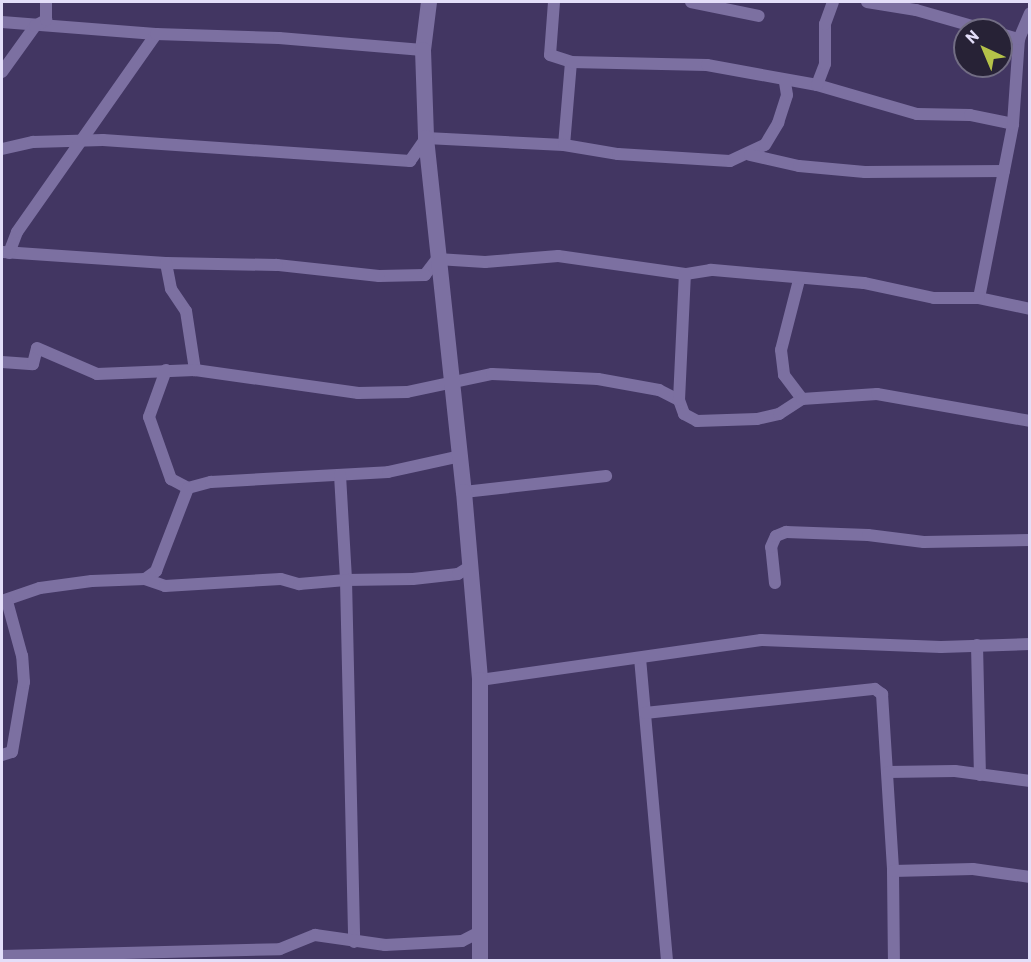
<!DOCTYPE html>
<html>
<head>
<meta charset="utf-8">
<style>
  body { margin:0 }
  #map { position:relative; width:1031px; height:962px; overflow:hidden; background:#423662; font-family:Barlow,sans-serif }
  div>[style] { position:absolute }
  .minor>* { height:12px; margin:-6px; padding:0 6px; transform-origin:6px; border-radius:6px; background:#7c70a1 }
  .secondary>* { height:16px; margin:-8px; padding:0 8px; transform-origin:8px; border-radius:8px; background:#7c70a1 }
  span { translate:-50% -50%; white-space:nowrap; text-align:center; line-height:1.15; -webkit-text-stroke:6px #272236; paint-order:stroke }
  .frame { position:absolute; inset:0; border:3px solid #e3def9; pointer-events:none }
  .north { position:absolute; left:953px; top:18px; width:60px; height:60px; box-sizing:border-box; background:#272236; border:2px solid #726d84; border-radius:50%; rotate:316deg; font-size:16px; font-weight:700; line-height:24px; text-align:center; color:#e3def9 }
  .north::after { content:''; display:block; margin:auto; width:21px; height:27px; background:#b5c249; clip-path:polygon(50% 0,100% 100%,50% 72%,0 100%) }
</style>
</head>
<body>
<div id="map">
  <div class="minor">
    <i style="left:554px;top:2px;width:53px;rotate:94.3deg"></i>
    <i style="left:550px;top:55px;width:22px;rotate:18deg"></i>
    <i style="left:571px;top:62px;width:83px;rotate:94.8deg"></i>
    <i style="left:691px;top:2px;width:69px;rotate:11.6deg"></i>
    <i style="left:867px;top:2px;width:50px;rotate:9.3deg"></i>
    <i style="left:916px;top:10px;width:73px;rotate:15.9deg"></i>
    <i style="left:2px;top:22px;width:154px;rotate:4.5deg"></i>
    <i style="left:1001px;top:34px;width:19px;rotate:16deg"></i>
    <i style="left:571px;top:62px;width:136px;rotate:1.3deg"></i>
    <i style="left:707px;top:65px;width:112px;rotate:10.3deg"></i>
    <i style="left:817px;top:85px;width:104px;rotate:16.2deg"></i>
    <i style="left:917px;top:114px;width:53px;rotate:1.1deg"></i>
    <i style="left:970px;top:115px;width:44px;rotate:11.8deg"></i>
    <i style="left:2px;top:72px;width:57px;rotate:-54.3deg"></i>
    <i style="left:35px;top:26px;width:13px;rotate:-29deg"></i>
    <i style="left:46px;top:20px;width:18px;rotate:-90deg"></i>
    <i style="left:817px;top:85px;width:22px;rotate:-69deg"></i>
    <i style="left:825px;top:64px;width:40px;rotate:-90deg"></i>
    <i style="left:825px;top:24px;width:23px;rotate:-70deg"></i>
    <i style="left:2px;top:149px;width:32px;rotate:-13deg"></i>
    <i style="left:33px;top:142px;width:70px;rotate:-1.6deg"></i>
    <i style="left:103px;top:140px;width:308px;rotate:3.9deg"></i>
    <i style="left:410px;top:161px;width:28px;rotate:-55deg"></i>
    <i style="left:426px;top:138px;width:138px;rotate:2.9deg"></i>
    <i style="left:564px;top:145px;width:55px;rotate:9.5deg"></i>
    <i style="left:618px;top:154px;width:112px;rotate:3.6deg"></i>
    <i style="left:730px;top:161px;width:38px;rotate:-25deg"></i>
    <i style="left:765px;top:145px;width:26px;rotate:-59deg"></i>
    <i style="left:778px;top:123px;width:29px;rotate:-72deg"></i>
    <i style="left:787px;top:95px;width:13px;rotate:-99deg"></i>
    <i style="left:750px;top:155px;width:50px;rotate:12.7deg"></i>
    <i style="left:799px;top:166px;width:66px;rotate:5.2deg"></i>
    <i style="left:865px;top:172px;width:139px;rotate:-0.4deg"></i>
    <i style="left:3px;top:252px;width:163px;rotate:3.9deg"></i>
    <i style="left:9px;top:253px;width:22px;rotate:-69deg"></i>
    <i style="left:17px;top:232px;width:242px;rotate:-54.9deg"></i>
    <i style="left:156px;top:34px;width:123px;rotate:1.9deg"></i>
    <i style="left:279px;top:38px;width:144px;rotate:4.8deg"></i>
    <i style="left:799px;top:280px;width:72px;rotate:104.4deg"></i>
    <i style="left:781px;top:350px;width:25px;rotate:83deg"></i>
    <i style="left:784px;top:375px;width:30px;rotate:53deg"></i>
    <i style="left:979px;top:298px;width:177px;rotate:-78.9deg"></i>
    <i style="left:1013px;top:124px;width:85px;rotate:-86deg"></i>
    <i style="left:1019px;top:39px;width:28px;rotate:-67deg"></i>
    <i style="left:1030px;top:309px;width:52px;rotate:-167.8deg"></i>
    <i style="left:979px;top:298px;width:45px;rotate:180deg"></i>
    <i style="left:934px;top:298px;width:72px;rotate:-167.9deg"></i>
    <i style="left:864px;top:283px;width:154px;rotate:-175.1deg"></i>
    <i style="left:711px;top:270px;width:26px;rotate:171deg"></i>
    <i style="left:685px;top:274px;width:128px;rotate:-171.9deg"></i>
    <i style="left:558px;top:256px;width:73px;rotate:175.3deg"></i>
    <i style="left:485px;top:262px;width:48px;rotate:-176.4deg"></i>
    <i style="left:437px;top:259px;width:20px;rotate:127deg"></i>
    <i style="left:425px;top:275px;width:46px;rotate:178.8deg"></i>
    <i style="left:379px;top:276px;width:103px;rotate:-173.8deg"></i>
    <i style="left:277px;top:265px;width:111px;rotate:-179deg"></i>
    <i style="left:166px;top:263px;width:26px;rotate:79deg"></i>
    <i style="left:171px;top:289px;width:27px;rotate:56deg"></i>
    <i style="left:186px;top:311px;width:60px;rotate:81.3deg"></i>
    <i style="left:195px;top:370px;width:165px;rotate:8deg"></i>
    <i style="left:358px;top:393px;width:49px;rotate:-1.2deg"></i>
    <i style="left:407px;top:392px;width:87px;rotate:-12deg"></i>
    <i style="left:492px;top:374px;width:106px;rotate:2.7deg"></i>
    <i style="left:598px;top:379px;width:62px;rotate:10.2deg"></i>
    <i style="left:659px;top:390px;width:22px;rotate:27deg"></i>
    <i style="left:679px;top:400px;width:15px;rotate:70deg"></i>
    <i style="left:684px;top:414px;width:15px;rotate:28deg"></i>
    <i style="left:697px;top:421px;width:60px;rotate:-1.9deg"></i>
    <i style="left:757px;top:419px;width:23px;rotate:-13deg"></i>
    <i style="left:779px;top:414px;width:27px;rotate:-33deg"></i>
    <i style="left:802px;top:399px;width:75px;rotate:-3.8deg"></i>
    <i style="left:877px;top:394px;width:155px;rotate:10deg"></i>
    <i style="left:2px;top:362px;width:31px;rotate:4deg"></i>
    <i style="left:33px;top:364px;width:16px;rotate:-76deg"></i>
    <i style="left:37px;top:348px;width:65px;rotate:23.4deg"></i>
    <i style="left:97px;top:374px;width:98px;rotate:-2.3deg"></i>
    <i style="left:166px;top:370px;width:50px;rotate:109.9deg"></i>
    <i style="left:149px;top:417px;width:66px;rotate:70.5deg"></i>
    <i style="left:171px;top:479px;width:19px;rotate:28deg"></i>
    <i style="left:188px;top:488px;width:24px;rotate:-15deg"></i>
    <i style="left:211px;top:482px;width:177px;rotate:-3.2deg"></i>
    <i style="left:388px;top:472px;width:75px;rotate:-12.4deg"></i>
    <i style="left:679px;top:400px;width:126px;rotate:-87.3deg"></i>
    <i style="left:340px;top:475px;width:105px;rotate:86.7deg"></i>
    <i style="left:346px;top:580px;width:67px;rotate:-0.9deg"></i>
    <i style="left:413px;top:579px;width:45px;rotate:-6.3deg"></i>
    <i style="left:458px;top:574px;width:15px;rotate:-32deg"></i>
    <i style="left:464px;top:492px;width:143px;rotate:-6.4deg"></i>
    <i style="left:145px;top:579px;width:14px;rotate:-36deg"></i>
    <i style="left:156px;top:571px;width:89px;rotate:-68.9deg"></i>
    <i style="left:775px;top:583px;width:36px;rotate:-96deg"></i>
    <i style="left:771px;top:547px;width:12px;rotate:-66deg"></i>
    <i style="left:776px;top:536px;width:11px;rotate:-22deg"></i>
    <i style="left:786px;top:532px;width:82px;rotate:2.1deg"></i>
    <i style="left:868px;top:535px;width:56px;rotate:7.1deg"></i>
    <i style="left:924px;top:542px;width:106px;rotate:-1.1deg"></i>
    <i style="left:2px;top:601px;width:40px;rotate:-18.9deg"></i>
    <i style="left:40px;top:588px;width:52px;rotate:-7.7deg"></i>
    <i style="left:92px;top:581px;width:53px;rotate:-2.2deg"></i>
    <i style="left:145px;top:579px;width:21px;rotate:19deg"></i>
    <i style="left:165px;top:586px;width:116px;rotate:-3.5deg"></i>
    <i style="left:281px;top:579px;width:19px;rotate:16deg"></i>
    <i style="left:299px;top:584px;width:47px;rotate:-4.9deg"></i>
    <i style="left:346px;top:580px;width:362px;rotate:88.7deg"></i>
    <i style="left:977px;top:645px;width:130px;rotate:88.7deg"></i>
    <i style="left:640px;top:658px;width:303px;rotate:84.9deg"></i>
    <i style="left:480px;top:680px;width:284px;rotate:-8.1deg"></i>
    <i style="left:761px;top:640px;width:180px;rotate:2.2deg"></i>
    <i style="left:941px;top:647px;width:89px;rotate:-1.9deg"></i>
    <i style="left:645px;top:713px;width:231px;rotate:-6deg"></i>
    <i style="left:875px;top:689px;width:9px;rotate:36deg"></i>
    <i style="left:882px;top:694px;width:177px;rotate:86.4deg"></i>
    <i style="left:893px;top:871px;width:89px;rotate:89.4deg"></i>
    <i style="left:2px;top:755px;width:10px;rotate:-17deg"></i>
    <i style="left:12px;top:752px;width:71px;rotate:-80.3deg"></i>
    <i style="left:24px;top:682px;width:26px;rotate:-94deg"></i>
    <i style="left:22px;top:656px;width:57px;rotate:-105.3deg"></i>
    <i style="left:888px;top:772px;width:67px;rotate:-0.9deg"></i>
    <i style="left:955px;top:771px;width:76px;rotate:7.6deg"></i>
    <i style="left:893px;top:871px;width:80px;rotate:-1.4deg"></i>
    <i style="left:973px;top:869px;width:58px;rotate:8deg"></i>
    <i style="left:2px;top:956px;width:278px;rotate:-1.4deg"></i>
    <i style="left:280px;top:949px;width:38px;rotate:-22deg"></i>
    <i style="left:315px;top:935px;width:71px;rotate:8.1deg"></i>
    <i style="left:385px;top:945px;width:77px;rotate:-3deg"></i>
    <i style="left:462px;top:941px;width:20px;rotate:-27deg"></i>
  </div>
  <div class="secondary">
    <i style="left:429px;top:2px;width:48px;rotate:97.1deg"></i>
    <i style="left:423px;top:50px;width:88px;rotate:88deg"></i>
    <i style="left:426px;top:138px;width:356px;rotate:83.9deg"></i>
    <i style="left:464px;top:492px;width:189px;rotate:85.1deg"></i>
    <i style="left:480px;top:680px;width:280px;rotate:90deg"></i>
  </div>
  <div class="frame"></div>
  <div class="north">N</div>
</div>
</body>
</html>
